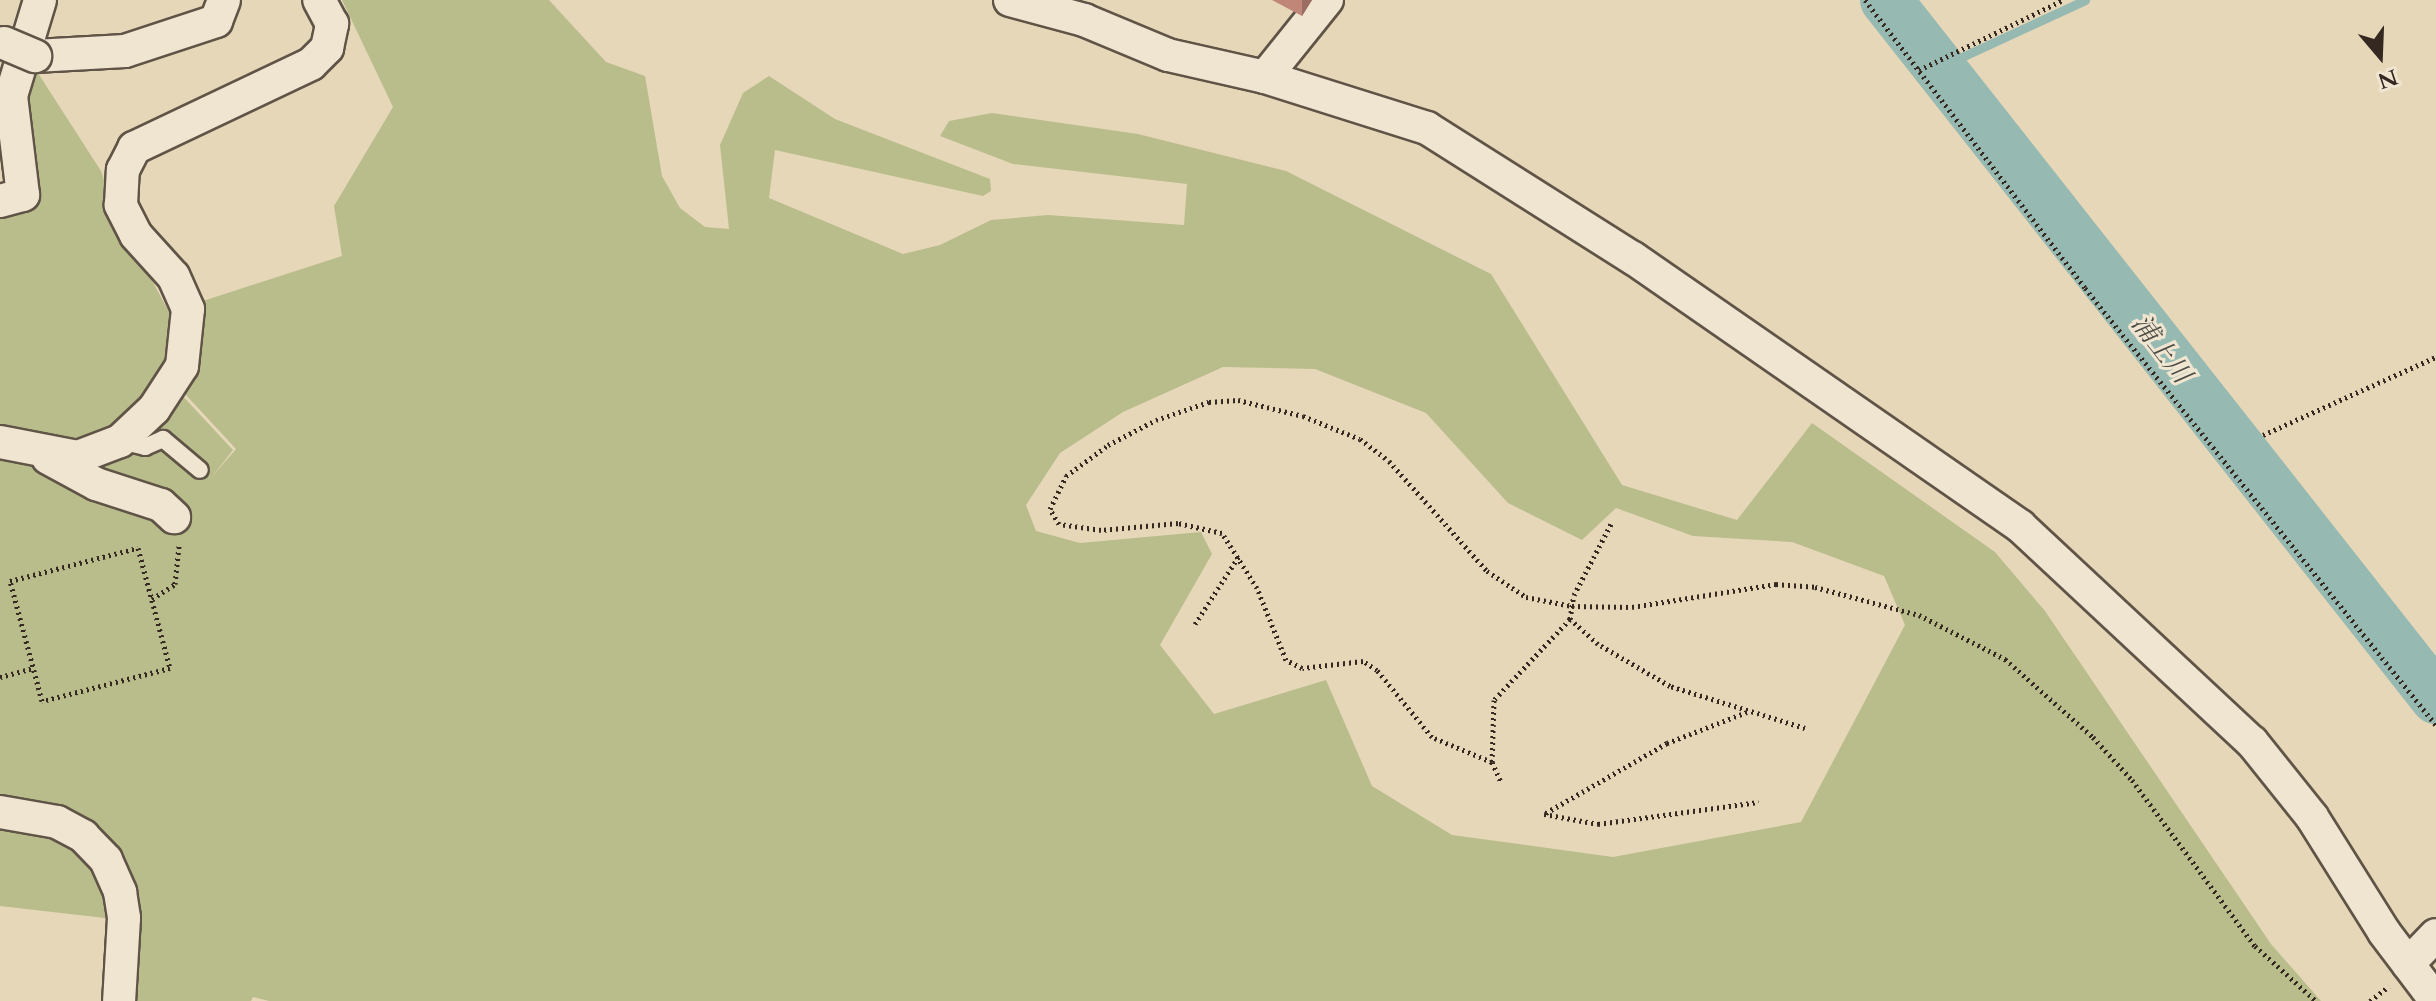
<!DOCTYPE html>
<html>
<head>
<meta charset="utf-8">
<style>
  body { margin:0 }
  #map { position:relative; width:2436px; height:1001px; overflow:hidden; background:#e6d7b8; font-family:Cardo,"Noto Serif JP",serif }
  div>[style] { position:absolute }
  .green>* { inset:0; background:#b9bd8c }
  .stream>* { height:9px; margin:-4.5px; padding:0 4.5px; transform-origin:4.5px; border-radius:4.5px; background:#96b9b1 }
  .river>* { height:52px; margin:-26px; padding:0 26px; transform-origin:26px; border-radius:26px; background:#96b9b1 }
  .path>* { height:5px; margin-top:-2.5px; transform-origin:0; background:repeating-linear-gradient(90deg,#342821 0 2px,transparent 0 6px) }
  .roads { filter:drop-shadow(2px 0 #605447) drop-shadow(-2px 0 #605447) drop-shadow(0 2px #605447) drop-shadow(0 -2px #605447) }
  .lane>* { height:16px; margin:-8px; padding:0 8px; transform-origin:8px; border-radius:8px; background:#efe5d1 }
  .street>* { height:32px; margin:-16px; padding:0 16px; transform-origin:16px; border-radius:16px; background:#efe5d1 }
  .bridges { filter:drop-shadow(2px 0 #605447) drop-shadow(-2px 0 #605447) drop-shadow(0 2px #605447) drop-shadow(0 -2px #605447) }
  .street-bridge>* { height:32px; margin:-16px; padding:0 16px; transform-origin:16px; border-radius:16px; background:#efe5d1 }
  .wall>* { inset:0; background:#c08678 }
  .shaded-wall>* { inset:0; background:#9c6d62 }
  span { translate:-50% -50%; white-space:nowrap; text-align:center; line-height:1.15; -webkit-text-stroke:6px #efe5d1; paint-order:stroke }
  .water-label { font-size:26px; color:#4c4c45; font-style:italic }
  .north { position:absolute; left:2340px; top:16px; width:80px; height:80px; -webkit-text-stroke:6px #efe5d1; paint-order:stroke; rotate:161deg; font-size:22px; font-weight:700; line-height:32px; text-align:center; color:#342821 }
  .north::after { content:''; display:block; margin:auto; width:28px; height:36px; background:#342821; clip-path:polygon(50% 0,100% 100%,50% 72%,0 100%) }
</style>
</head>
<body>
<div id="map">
  <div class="green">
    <i style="clip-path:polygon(evenodd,342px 0,549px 0,606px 62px,645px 76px,662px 176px,680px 208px,705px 227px,729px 229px,720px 145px,743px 93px,769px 76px,835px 119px,990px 179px,991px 191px,983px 196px,775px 150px,769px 198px,903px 254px,940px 245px,991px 220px,1048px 215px,1184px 225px,1187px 184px,1013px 164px,940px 136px,949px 121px,992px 113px,1138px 134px,1286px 171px,1491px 274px,1622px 485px,1737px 520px,1812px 423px,1995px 552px,2045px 611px,2271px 944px,2321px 1001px,269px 1001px,253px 997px,251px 1001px,128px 1001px,131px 921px,0 906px,0 830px,29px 825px,0 803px,0 456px,84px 460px,178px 391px,233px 450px,211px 478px,236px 449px,186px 395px,166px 382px,149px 407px,80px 445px,0 429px,0 207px,26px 208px,24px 86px,36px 70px,101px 171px,115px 212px,169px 312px,342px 256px,334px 206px,393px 107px,342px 0,1223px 367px,1315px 369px,1426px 413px,1508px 503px,1582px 540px,1616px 508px,1693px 536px,1792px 542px,1884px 576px,1905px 625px,1801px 822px,1613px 857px,1452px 835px,1372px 786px,1326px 680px,1214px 714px,1160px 645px,1212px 554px,1201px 532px,1080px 543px,1036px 531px,1026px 505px,1060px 453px,1123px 412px,1223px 367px)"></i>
  </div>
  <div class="stream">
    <i style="left:1938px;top:68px;width:162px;rotate:-24.8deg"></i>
  </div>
  <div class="river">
    <i style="left:1886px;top:0;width:889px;rotate:51.76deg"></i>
  </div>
  <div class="path">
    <i style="left:1865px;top:0;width:362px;rotate:52.6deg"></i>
    <i style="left:2085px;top:288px;width:561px;rotate:51.23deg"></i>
    <i style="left:1919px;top:70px;width:160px;rotate:-25.9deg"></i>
    <i style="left:2263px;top:435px;width:190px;rotate:-24.3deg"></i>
    <i style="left:138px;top:548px;width:124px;rotate:75.1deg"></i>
    <i style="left:170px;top:668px;width:132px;rotate:165.5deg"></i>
    <i style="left:42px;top:701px;width:124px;rotate:-104.9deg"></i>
    <i style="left:10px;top:581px;width:132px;rotate:-14.5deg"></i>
    <i style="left:152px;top:599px;width:27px;rotate:-33deg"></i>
    <i style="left:175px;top:584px;width:39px;rotate:-84deg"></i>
    <i style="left:1570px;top:619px;width:24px;rotate:-81deg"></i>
    <i style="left:1574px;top:595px;width:82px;rotate:-62.5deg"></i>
    <i style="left:1195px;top:624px;width:81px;rotate:-57.1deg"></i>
    <i style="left:0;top:677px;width:34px;rotate:-15deg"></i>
    <i style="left:1747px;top:712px;width:86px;rotate:158.8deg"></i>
    <i style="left:1667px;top:743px;width:142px;rotate:150deg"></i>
    <i style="left:1544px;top:814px;width:55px;rotate:10.5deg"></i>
    <i style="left:1598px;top:824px;width:162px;rotate:-7.8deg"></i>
    <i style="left:1805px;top:728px;width:141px;rotate:-162.7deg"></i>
    <i style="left:1670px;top:686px;width:83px;rotate:-149.7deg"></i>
    <i style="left:1598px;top:644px;width:38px;rotate:-138deg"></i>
    <i style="left:1570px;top:619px;width:111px;rotate:133.2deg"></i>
    <i style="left:1494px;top:700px;width:62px;rotate:91.8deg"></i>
    <i style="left:1492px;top:762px;width:65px;rotate:-157.4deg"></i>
    <i style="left:1432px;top:737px;width:87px;rotate:-129.4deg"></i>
    <i style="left:1377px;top:670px;width:17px;rotate:-147deg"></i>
    <i style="left:1363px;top:661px;width:61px;rotate:173.5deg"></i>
    <i style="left:1302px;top:668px;width:18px;rotate:-153deg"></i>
    <i style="left:1286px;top:660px;width:78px;rotate:-111.9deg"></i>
    <i style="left:1257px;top:588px;width:65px;rotate:-122.5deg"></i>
    <i style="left:1222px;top:533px;width:45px;rotate:-167.2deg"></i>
    <i style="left:1178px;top:523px;width:77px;rotate:174.8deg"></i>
    <i style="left:1101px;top:530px;width:42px;rotate:-171.9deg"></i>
    <i style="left:1059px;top:524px;width:17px;rotate:-121deg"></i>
    <i style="left:1050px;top:509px;width:37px;rotate:-64deg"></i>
    <i style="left:1066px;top:476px;width:52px;rotate:-36.4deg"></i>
    <i style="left:1108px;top:445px;width:54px;rotate:-27.5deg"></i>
    <i style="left:1156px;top:420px;width:56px;rotate:-18.8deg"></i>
    <i style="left:1209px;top:402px;width:29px;rotate:-4deg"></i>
    <i style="left:1238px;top:400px;width:67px;rotate:13.8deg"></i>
    <i style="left:1303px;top:416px;width:61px;rotate:22deg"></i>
    <i style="left:1360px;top:439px;width:36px;rotate:37deg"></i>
    <i style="left:1389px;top:461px;width:147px;rotate:48.3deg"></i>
    <i style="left:1487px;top:571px;width:47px;rotate:33.7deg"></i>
    <i style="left:1526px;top:597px;width:47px;rotate:11.1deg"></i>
    <i style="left:1572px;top:606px;width:60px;rotate:1deg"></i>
    <i style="left:1632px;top:607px;width:146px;rotate:-9.1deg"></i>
    <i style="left:1776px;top:584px;width:39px;rotate:4deg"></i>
    <i style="left:1815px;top:587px;width:108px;rotate:15.1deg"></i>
    <i style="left:1919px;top:615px;width:97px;rotate:27.1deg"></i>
    <i style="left:2005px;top:659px;width:118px;rotate:41.6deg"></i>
    <i style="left:2093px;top:737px;width:58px;rotate:47.8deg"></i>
    <i style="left:2132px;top:780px;width:207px;rotate:53.5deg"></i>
    <i style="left:2255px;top:946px;width:82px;rotate:42deg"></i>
    <i style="left:1492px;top:762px;width:22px;rotate:66deg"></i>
    <i style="left:2370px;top:1001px;width:24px;rotate:-38deg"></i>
  </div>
  <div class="roads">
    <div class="lane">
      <i style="left:120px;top:441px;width:26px;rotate:13deg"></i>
      <i style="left:145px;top:447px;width:20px;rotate:-24deg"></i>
      <i style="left:163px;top:439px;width:48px;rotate:40deg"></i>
    </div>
    <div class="street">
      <i style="left:1010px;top:0;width:77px;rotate:15.1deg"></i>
      <i style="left:1084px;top:20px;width:91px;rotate:22.6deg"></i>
      <i style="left:1168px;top:55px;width:99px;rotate:12.8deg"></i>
      <i style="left:1265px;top:77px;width:170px;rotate:17.5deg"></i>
      <i style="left:1427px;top:128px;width:244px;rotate:32.3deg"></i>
      <i style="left:1633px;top:258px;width:471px;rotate:34.7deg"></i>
      <i style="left:2020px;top:526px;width:317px;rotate:43deg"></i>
      <i style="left:2252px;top:742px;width:96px;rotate:51.3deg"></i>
      <i style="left:2312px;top:817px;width:136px;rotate:57.9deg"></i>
      <i style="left:2384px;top:932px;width:86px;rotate:53deg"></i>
      <i style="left:35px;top:56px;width:90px;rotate:-3.2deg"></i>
      <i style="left:125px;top:51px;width:96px;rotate:-18.2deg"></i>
      <i style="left:216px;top:21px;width:22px;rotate:-69deg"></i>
      <i style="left:1265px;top:77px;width:99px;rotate:-51.2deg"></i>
      <i style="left:0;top:201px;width:24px;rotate:-15deg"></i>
      <i style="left:23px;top:195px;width:100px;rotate:-96.9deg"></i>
      <i style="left:11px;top:96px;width:100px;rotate:-73.2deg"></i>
      <i style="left:0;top:442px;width:79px;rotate:10.9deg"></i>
      <i style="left:78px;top:457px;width:45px;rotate:-20.9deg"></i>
      <i style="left:120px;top:441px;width:47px;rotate:-43.3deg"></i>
      <i style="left:154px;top:409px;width:51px;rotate:-56.9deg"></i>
      <i style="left:182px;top:366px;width:57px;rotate:-84deg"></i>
      <i style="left:188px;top:309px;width:36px;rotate:-114deg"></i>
      <i style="left:173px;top:276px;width:55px;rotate:-132.1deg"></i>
      <i style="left:136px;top:235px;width:34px;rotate:-117deg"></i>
      <i style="left:121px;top:205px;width:35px;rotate:-87deg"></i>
      <i style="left:123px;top:170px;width:25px;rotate:-63deg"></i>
      <i style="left:134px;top:148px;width:196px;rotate:-25.4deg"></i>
      <i style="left:311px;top:64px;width:23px;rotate:-45deg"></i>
      <i style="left:327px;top:48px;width:25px;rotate:-78deg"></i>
      <i style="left:332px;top:24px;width:27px;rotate:-118deg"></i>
      <i style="left:48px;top:458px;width:55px;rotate:28.4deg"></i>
      <i style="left:96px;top:484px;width:68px;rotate:17.9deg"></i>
      <i style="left:161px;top:505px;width:18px;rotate:43deg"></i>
      <i style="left:0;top:812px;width:58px;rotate:10deg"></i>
      <i style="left:57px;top:822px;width:30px;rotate:28deg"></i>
      <i style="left:83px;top:836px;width:33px;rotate:46deg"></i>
      <i style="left:106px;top:860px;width:35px;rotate:66deg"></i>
      <i style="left:120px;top:892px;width:26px;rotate:81deg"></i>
      <i style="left:124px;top:918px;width:83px;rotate:93.4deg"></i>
      <i style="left:2408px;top:964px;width:40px;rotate:-46deg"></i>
    </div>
  </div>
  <div class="bridges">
    <div class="street-bridge">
      <i style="left:4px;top:43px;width:34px;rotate:23deg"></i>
    </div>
  </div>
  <div class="wall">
    <i style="clip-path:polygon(1272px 0,1312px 0,1302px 16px)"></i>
  </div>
  <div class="shaded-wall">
    <i style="clip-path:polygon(1302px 0,1312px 0,1302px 16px)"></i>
  </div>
  <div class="water-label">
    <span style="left:2161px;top:349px;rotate:52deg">浦上川</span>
  </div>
  <div class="north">N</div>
</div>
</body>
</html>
